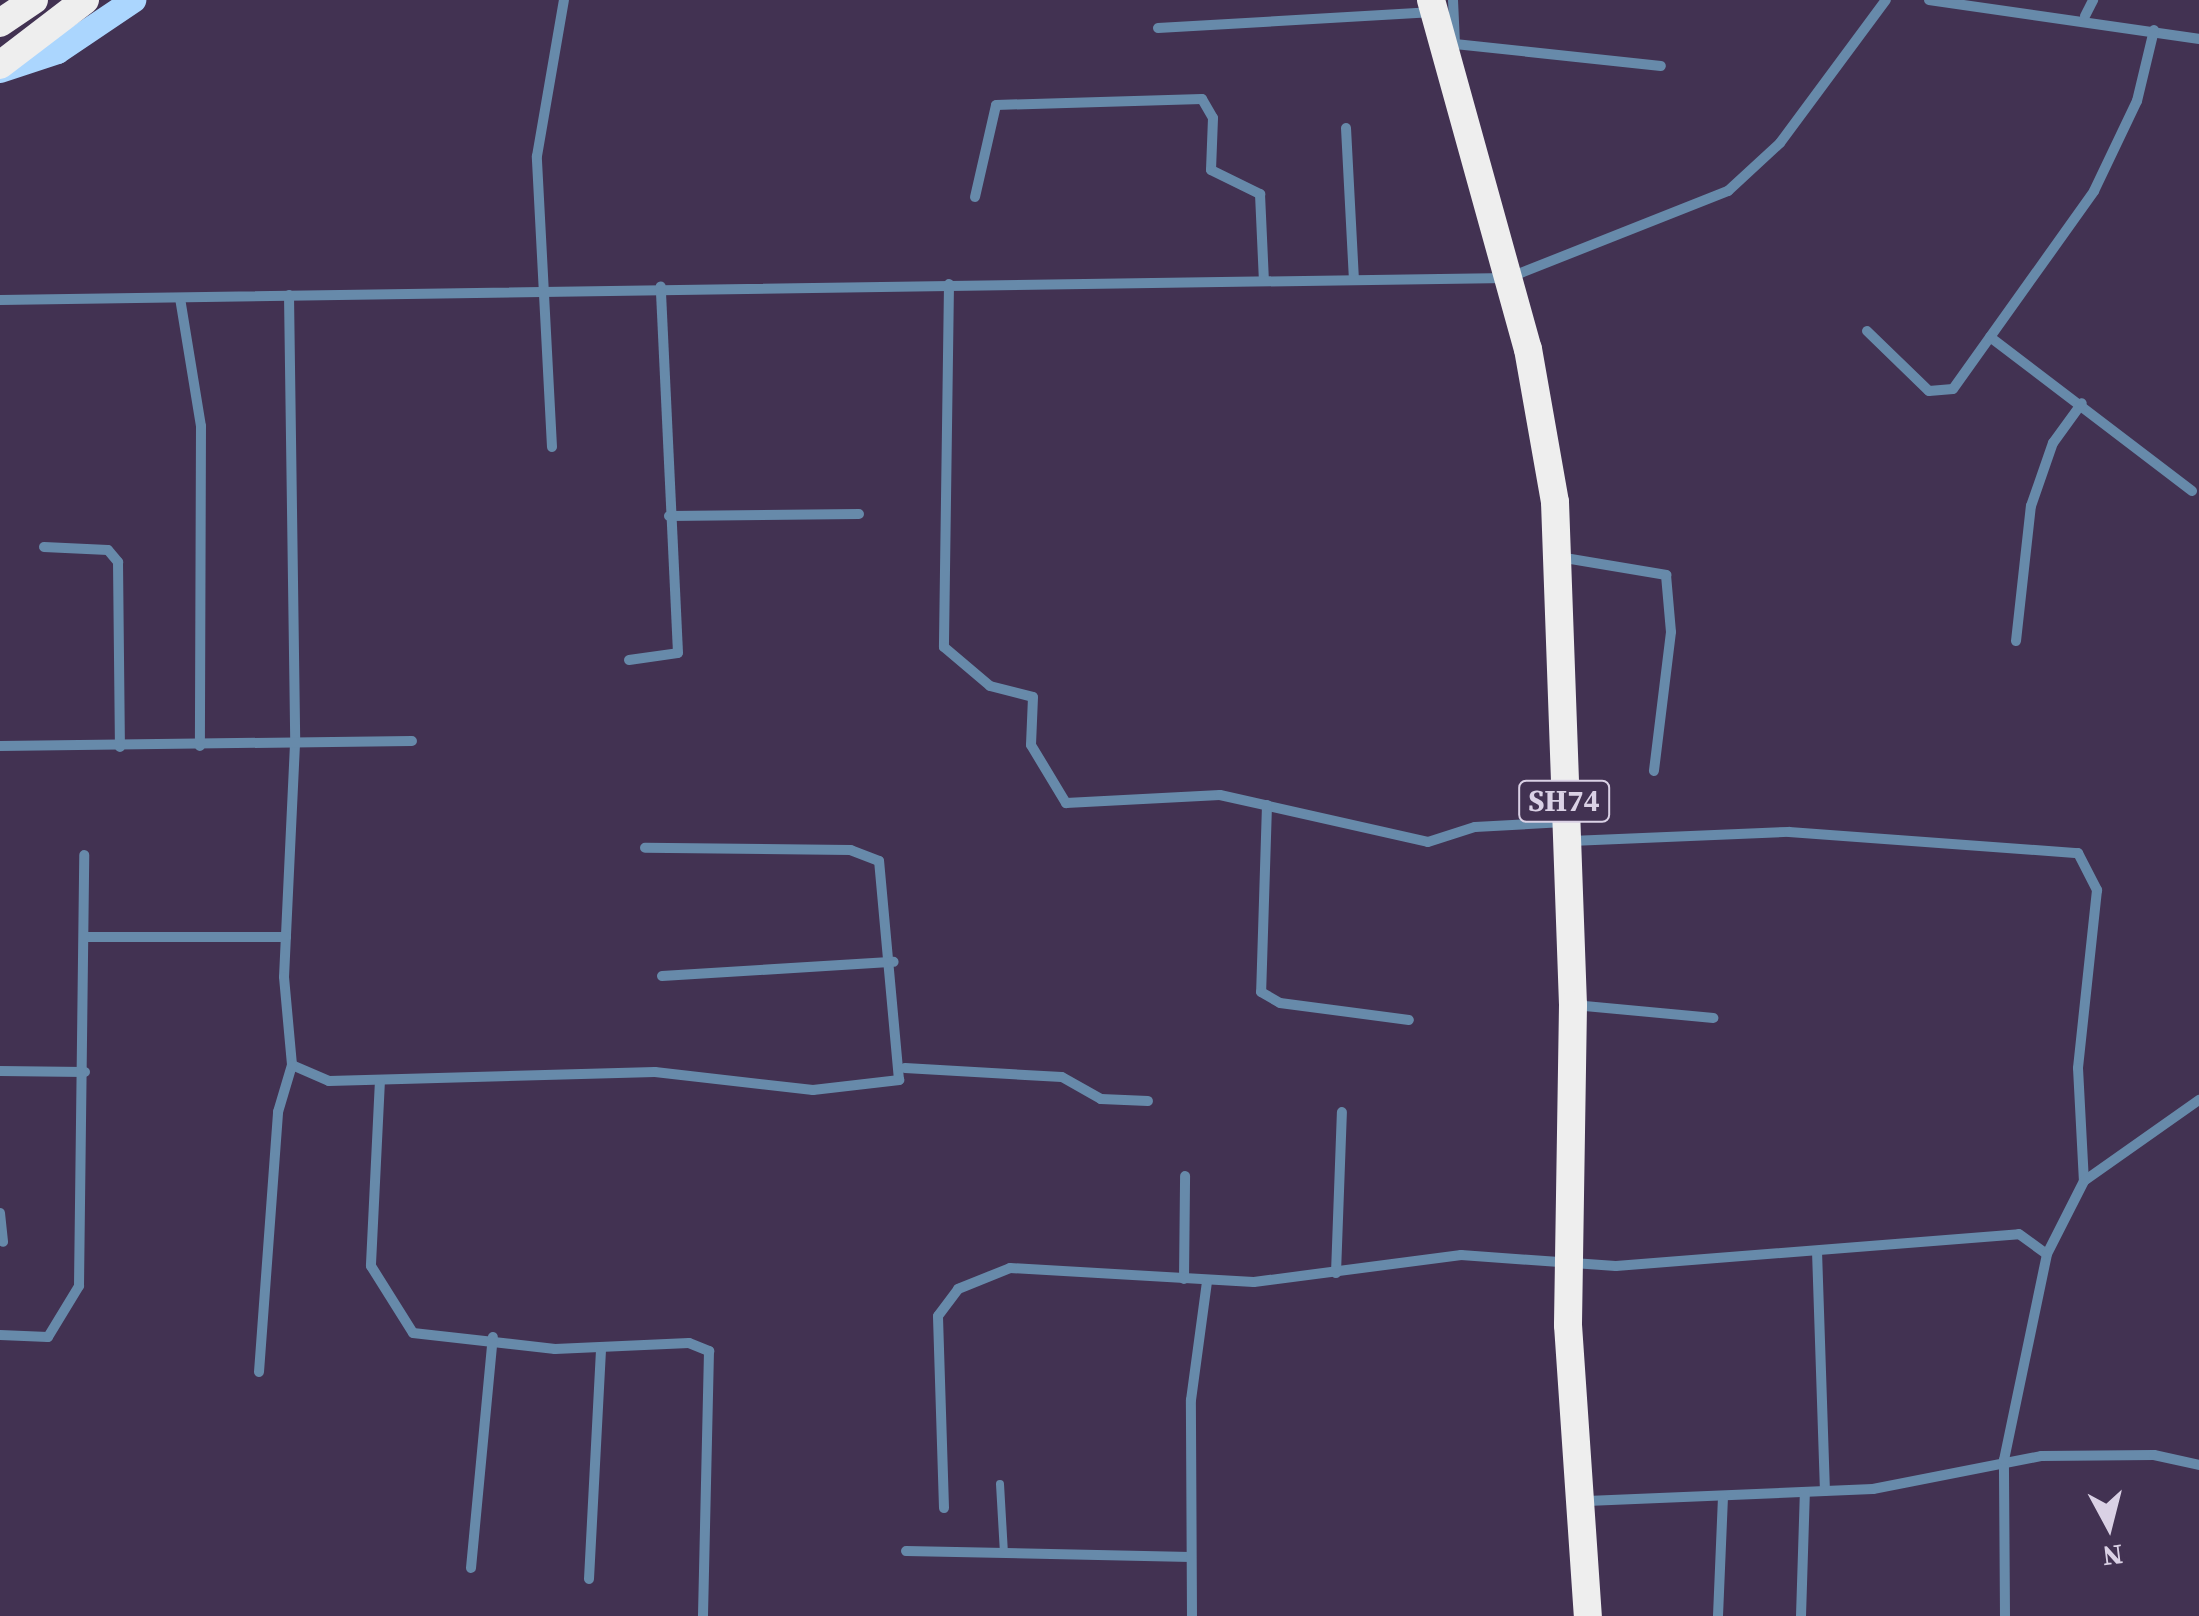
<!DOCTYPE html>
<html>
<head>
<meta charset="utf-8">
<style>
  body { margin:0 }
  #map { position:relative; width:2199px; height:1616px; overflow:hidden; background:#423252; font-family:"Source Serif 4",serif }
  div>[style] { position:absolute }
  .lane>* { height:8px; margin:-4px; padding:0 4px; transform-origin:4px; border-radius:4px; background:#678aaa }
  .street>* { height:10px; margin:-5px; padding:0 5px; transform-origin:5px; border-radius:5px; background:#678aaa }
  .primary>* { height:25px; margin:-12.5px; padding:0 12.5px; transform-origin:12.5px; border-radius:12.5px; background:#abd6fe }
  .highway>* { height:28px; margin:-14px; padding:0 14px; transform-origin:14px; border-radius:14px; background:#eee }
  span { translate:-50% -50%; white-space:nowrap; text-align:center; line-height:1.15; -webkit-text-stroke:8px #423252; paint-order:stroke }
  .shield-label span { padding:2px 8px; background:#423252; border:2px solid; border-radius:8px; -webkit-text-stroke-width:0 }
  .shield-label { font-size:30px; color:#dad1e5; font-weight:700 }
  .north { position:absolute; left:2059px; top:1476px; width:100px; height:100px; -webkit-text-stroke:8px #423252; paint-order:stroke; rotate:173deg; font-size:28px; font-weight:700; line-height:40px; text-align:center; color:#dad1e5 }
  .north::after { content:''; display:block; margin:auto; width:35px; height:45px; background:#dad1e5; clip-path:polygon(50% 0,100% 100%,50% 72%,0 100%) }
</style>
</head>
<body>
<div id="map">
  <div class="lane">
    <i style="left:1000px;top:1484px;width:69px;rotate:86.7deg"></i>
  </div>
  <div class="street">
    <i style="left:1453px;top:0;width:44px;rotate:87.4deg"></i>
    <i style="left:1929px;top:0;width:273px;rotate:8.2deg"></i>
    <i style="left:2085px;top:16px;width:18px;rotate:-63deg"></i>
    <i style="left:1158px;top:28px;width:276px;rotate:-3.3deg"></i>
    <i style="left:1455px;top:44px;width:207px;rotate:6.1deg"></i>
    <i style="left:1346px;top:128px;width:152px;rotate:87deg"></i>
    <i style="left:975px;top:197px;width:94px;rotate:-77.1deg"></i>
    <i style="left:996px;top:105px;width:206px;rotate:-1.7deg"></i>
    <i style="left:1202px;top:99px;width:22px;rotate:60deg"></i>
    <i style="left:1213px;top:118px;width:52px;rotate:92.2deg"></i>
    <i style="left:1211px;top:170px;width:55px;rotate:26.1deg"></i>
    <i style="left:1260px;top:194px;width:87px;rotate:87.4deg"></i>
    <i style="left:949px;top:284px;width:363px;rotate:90.8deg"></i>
    <i style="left:944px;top:647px;width:60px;rotate:40.3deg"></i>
    <i style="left:990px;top:686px;width:44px;rotate:14.3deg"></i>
    <i style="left:1033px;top:697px;width:48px;rotate:92.4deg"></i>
    <i style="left:1031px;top:745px;width:68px;rotate:58.9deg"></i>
    <i style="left:1066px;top:803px;width:154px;rotate:-3deg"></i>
    <i style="left:1220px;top:795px;width:213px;rotate:12.7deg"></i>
    <i style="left:1428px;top:842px;width:49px;rotate:-17.7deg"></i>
    <i style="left:1475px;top:827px;width:89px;rotate:-3.2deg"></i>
    <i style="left:289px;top:295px;width:449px;rotate:89.2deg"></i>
    <i style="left:295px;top:744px;width:233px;rotate:92.7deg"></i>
    <i style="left:284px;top:977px;width:88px;rotate:84.8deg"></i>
    <i style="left:292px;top:1065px;width:40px;rotate:23.4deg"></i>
    <i style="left:329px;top:1081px;width:326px;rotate:-1.6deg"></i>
    <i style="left:655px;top:1072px;width:159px;rotate:6.5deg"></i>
    <i style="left:813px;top:1090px;width:87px;rotate:-6.6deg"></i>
    <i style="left:899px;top:1080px;width:220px;rotate:-95.2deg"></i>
    <i style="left:879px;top:861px;width:30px;rotate:-159deg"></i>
    <i style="left:851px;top:850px;width:206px;rotate:-179.4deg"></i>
    <i style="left:180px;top:298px;width:130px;rotate:80.7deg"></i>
    <i style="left:201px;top:426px;width:320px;rotate:90.2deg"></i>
    <i style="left:0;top:300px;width:1508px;rotate:-0.84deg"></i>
    <i style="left:1508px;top:278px;width:237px;rotate:-21.6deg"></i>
    <i style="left:1728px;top:191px;width:71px;rotate:-42.7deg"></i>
    <i style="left:1780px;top:143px;width:178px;rotate:-53.5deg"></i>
    <i style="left:1867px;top:331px;width:86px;rotate:44.1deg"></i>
    <i style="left:1929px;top:391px;width:24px;rotate:-5deg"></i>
    <i style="left:1953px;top:389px;width:243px;rotate:-54.5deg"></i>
    <i style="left:2094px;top:191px;width:100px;rotate:-64.5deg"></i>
    <i style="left:2137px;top:101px;width:73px;rotate:-76.5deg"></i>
    <i style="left:1990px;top:337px;width:254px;rotate:37.3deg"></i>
    <i style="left:552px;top:447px;width:291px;rotate:-93deg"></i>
    <i style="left:537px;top:156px;width:158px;rotate:-80.2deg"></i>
    <i style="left:669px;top:516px;width:190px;rotate:-0.6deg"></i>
    <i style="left:44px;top:547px;width:64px;rotate:2.7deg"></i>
    <i style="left:108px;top:550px;width:16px;rotate:50deg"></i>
    <i style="left:118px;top:562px;width:185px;rotate:89.4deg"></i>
    <i style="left:1559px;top:557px;width:109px;rotate:9.5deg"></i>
    <i style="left:1666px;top:575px;width:57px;rotate:85deg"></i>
    <i style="left:1671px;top:632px;width:140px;rotate:97deg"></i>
    <i style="left:2016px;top:641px;width:136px;rotate:-83.7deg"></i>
    <i style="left:2031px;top:506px;width:67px;rotate:-70.8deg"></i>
    <i style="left:2053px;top:443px;width:49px;rotate:-54.1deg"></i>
    <i style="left:629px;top:660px;width:49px;rotate:-8.1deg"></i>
    <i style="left:678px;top:653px;width:367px;rotate:-92.7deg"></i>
    <i style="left:0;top:746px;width:412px;rotate:-0.7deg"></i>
    <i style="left:1267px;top:805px;width:187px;rotate:91.8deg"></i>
    <i style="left:1261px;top:992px;width:22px;rotate:30deg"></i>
    <i style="left:1280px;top:1003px;width:130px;rotate:7.5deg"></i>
    <i style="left:1571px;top:841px;width:218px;rotate:-2.4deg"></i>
    <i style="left:1789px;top:832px;width:290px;rotate:4.2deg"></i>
    <i style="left:2078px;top:853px;width:42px;rotate:62.8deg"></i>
    <i style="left:2097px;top:890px;width:179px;rotate:96.1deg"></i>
    <i style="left:2078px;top:1068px;width:113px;rotate:87deg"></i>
    <i style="left:84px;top:937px;width:202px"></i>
    <i style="left:662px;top:976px;width:232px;rotate:-3.5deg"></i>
    <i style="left:1574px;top:1005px;width:140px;rotate:5.3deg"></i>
    <i style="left:905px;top:1068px;width:157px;rotate:3.3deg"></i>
    <i style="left:1062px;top:1077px;width:45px;rotate:29.4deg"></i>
    <i style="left:1101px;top:1099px;width:47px;rotate:2.4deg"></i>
    <i style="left:0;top:1071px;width:85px;rotate:0.7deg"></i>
    <i style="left:380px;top:1080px;width:186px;rotate:92.8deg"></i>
    <i style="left:371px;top:1266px;width:79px;rotate:57.9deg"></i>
    <i style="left:413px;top:1333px;width:143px;rotate:6.4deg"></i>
    <i style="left:555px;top:1349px;width:134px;rotate:-2.6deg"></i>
    <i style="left:689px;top:1343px;width:22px;rotate:22deg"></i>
    <i style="left:709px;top:1351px;width:265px;rotate:91.3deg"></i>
    <i style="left:0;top:1213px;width:29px;rotate:84deg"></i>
    <i style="left:1817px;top:1251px;width:240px;rotate:88.1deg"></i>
    <i style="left:1336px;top:1273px;width:161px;rotate:-87.9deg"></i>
    <i style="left:1184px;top:1279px;width:103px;rotate:-89.4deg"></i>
    <i style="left:0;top:1335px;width:48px;rotate:2.4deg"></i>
    <i style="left:48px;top:1337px;width:60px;rotate:-58.7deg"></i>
    <i style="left:79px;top:1286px;width:431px;rotate:-89.3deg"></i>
    <i style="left:259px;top:1372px;width:261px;rotate:-85.8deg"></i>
    <i style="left:278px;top:1112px;width:49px;rotate:-73.4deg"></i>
    <i style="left:1587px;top:1501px;width:286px;rotate:-2.4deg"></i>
    <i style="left:1873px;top:1489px;width:171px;rotate:-11.1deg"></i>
    <i style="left:2041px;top:1456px;width:113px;rotate:-0.5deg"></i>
    <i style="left:2154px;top:1455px;width:46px;rotate:12.5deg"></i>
    <i style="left:944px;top:1508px;width:192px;rotate:-91.8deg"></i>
    <i style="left:938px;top:1316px;width:34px;rotate:-53deg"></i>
    <i style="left:958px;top:1289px;width:56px;rotate:-22deg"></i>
    <i style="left:1010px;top:1268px;width:244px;rotate:3.3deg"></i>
    <i style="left:1254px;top:1282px;width:209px;rotate:-7.4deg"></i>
    <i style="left:1461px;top:1255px;width:155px;rotate:4.1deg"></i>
    <i style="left:1616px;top:1266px;width:404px;rotate:-4.5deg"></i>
    <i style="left:2019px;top:1234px;width:34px;rotate:36deg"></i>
    <i style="left:906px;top:1551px;width:285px;rotate:1.2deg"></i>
    <i style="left:471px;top:1568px;width:232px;rotate:-84.6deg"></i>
    <i style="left:589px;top:1579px;width:232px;rotate:-87deg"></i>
    <i style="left:1192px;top:1616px;width:216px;rotate:-90.3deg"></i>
    <i style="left:1191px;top:1400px;width:120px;rotate:-82.3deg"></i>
    <i style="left:1718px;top:1616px;width:120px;rotate:-87.6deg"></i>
    <i style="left:1801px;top:1616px;width:124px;rotate:-88.2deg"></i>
    <i style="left:2005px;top:1616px;width:156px;rotate:-90.4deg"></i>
    <i style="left:2004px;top:1460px;width:210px;rotate:-78.2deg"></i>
    <i style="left:2047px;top:1254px;width:82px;rotate:-63.1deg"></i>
    <i style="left:2084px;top:1181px;width:141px;rotate:-35.2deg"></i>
  </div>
  <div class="primary">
    <i style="left:0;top:70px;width:60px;rotate:-18.4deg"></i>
    <i style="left:57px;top:51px;width:92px;rotate:-33.9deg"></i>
  </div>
  <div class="highway">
    <i style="left:1431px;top:0;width:362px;rotate:74.5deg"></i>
    <i style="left:1528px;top:349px;width:155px;rotate:80deg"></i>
    <i style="left:1555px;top:502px;width:503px;rotate:87.95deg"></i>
    <i style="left:1573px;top:1005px;width:320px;rotate:90.9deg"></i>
    <i style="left:1568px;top:1325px;width:292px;rotate:86.1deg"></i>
    <i style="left:0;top:23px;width:41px;rotate:-34.1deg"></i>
    <i style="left:0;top:65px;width:107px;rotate:-37.4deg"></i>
  </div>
  <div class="shield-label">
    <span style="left:1564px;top:801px">SH74</span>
  </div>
  <div class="north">N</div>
</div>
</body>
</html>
